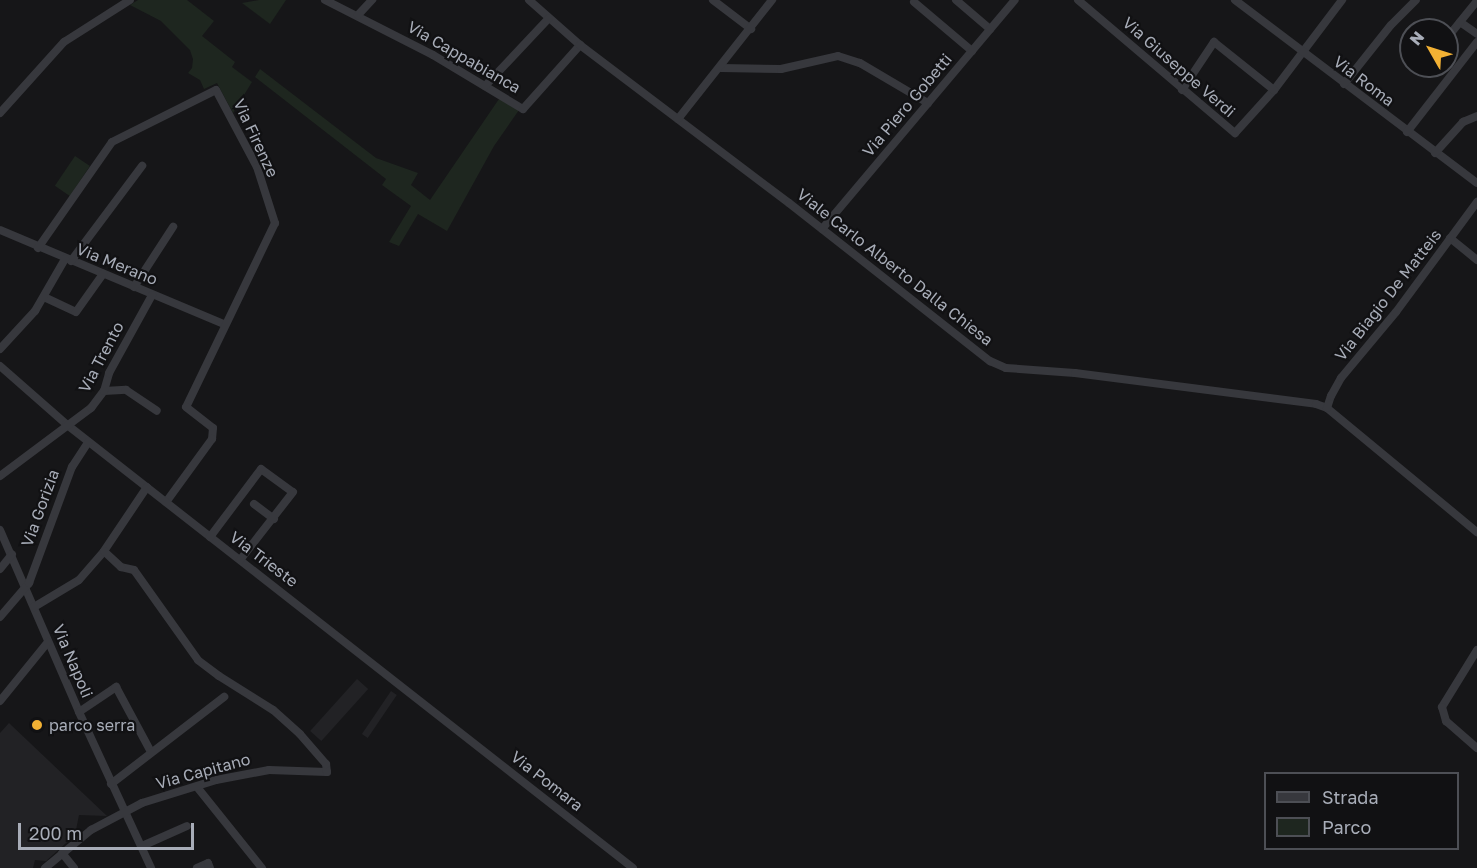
<!DOCTYPE html>
<html>
<head>
<meta charset="utf-8">
<style>
  body { margin:0 }
  #map { position:relative; width:1477px; height:868px; overflow:hidden; background:#161618; font-family:"Golos Text",sans-serif }
  div>[style] { position:absolute }
  .built>* { inset:0; background:#222225; transform-origin:0 0 }
  .green>* { inset:0; background:#1e261f; transform-origin:0 0 }
  .minor>* { height:8px; margin:-4px; padding:0 4px; transform-origin:4px; border-radius:4px; background:#37383d }
  .dots>* { width:16px; height:16px; translate:-50% -50%; box-sizing:border-box; border:3px solid #111113; border-radius:50% }
  span { translate:-50% -50%; white-space:nowrap; text-align:center; line-height:1.15; -webkit-text-stroke:4.5px #111113; paint-order:stroke }
  .street-label { font-size:16px; color:#a8adb8 }
  .poi-label { font-size:16px; color:#a8adb8 }
  .left { translate:0 -50%; text-align:left }
  .legend { position:absolute; left:1264px; top:772px; width:195px; height:78px; box-sizing:border-box; background:#111113; border:2px solid #4d4f55; margin:0; padding:8px 10px; list-style:none; font-size:18px; color:#a8adb8 }
  .legend li { display:flex; align-items:center; gap:12px; height:30px }
  .legend b { width:30px; border:2px solid #4d4f55 }
  .north { position:absolute; left:1399px; top:18px; width:60px; height:60px; box-sizing:border-box; background:#111113; border:2px solid #4d4f55; border-radius:50%; rotate:309deg; font-size:16px; font-weight:700; line-height:24px; text-align:center; color:#a8adb8 }
  .north::after { content:''; display:block; margin:auto; width:21px; height:27px; background:#f2b134; clip-path:polygon(50% 0,100% 100%,50% 72%,0 100%) }
  .scale { position:absolute; left:18px; top:823px; width:176px; height:27px; box-sizing:border-box; border:3px solid #a8adb8; border-top:0; padding-left:8px; font-size:18px; line-height:21px; white-space:nowrap; color:#a8adb8; -webkit-text-stroke:4px #111113; paint-order:stroke }
</style>
</head>
<body>
<div id="map">
  <div class="built">
    <i style="left:357px;top:679px;width:15px;height:70px;rotate:42deg"></i>
    <i style="left:391px;top:691px;width:7px;height:52px;rotate:34deg"></i>
    <i style="clip-path:polygon(9px 723px,107px 816px,79px 815px,75px 835px,46px 861px,35px 860px,33px 868px,0 868px,0 733px)"></i>
  </div>
  <div class="green">
    <i style="clip-path:polygon(138px 0,187px 0,214px 21px,202px 36px,235px 62px,232px 67px,252px 82px,233px 113px,217px 83px,204px 89px,200px 80px,188px 73px,192px 68px,193px 59px,190px 50px,161px 21px,130px 5px)"></i>
    <i style="clip-path:polygon(259px 0,286px 0,270px 24px,242px 3px)"></i>
    <i style="clip-path:polygon(260px 69px,376px 158px,418px 173px,411px 185px,430px 200px,499px 99px,519px 110px,494px 146px,447px 231px,418px 214px,399px 246px,389px 242px,411px 206px,382px 185px,386px 179px,255px 77px)"></i>
    <i style="left:75px;top:156px;width:18px;height:36px;rotate:34deg"></i>
  </div>
  <div class="minor">
    <i style="left:325px;top:0;width:121px;rotate:27deg"></i>
    <i style="left:433px;top:55px;width:105px;rotate:31deg"></i>
    <i style="left:523px;top:109px;width:86px;rotate:-48.3deg"></i>
    <i style="left:529px;top:0;width:68px;rotate:41.4deg"></i>
    <i style="left:580px;top:45px;width:262px;rotate:37.1deg"></i>
    <i style="left:789px;top:203px;width:256px;rotate:38.2deg"></i>
    <i style="left:990px;top:361px;width:17px;rotate:24deg"></i>
    <i style="left:1006px;top:368px;width:69px;rotate:4.1deg"></i>
    <i style="left:1075px;top:373px;width:243px;rotate:7.3deg"></i>
    <i style="left:1316px;top:404px;width:12px;rotate:20deg"></i>
    <i style="left:1327px;top:408px;width:195px;rotate:39.6deg"></i>
    <i style="left:713px;top:0;width:48px;rotate:37.3deg"></i>
    <i style="left:956px;top:0;width:45px;rotate:40.5deg"></i>
    <i style="left:1078px;top:0;width:206px;rotate:40.3deg"></i>
    <i style="left:1235px;top:133px;width:58px;rotate:-47.8deg"></i>
    <i style="left:1274px;top:90px;width:113px;rotate:-52.9deg"></i>
    <i style="left:1235px;top:0;width:303px;rotate:37.1deg"></i>
    <i style="left:914px;top:2px;width:76px;rotate:40.2deg"></i>
    <i style="left:358px;top:15px;width:21px;rotate:-47deg"></i>
    <i style="left:1460px;top:22px;width:21px;rotate:35deg"></i>
    <i style="left:1447px;top:38px;width:48px;rotate:-51deg"></i>
    <i style="left:721px;top:68px;width:60px;rotate:1deg"></i>
    <i style="left:781px;top:69px;width:58px;rotate:-12.8deg"></i>
    <i style="left:838px;top:56px;width:23px;rotate:18deg"></i>
    <i style="left:860px;top:63px;width:79px;rotate:30.5deg"></i>
    <i style="left:1344px;top:84px;width:75px;rotate:-51.5deg"></i>
    <i style="left:1391px;top:25px;width:35px;rotate:-45deg"></i>
    <i style="left:485px;top:86px;width:93px;rotate:-46.7deg"></i>
    <i style="left:1182px;top:90px;width:58px;rotate:-56.3deg"></i>
    <i style="left:1214px;top:42px;width:77px;rotate:38.7deg"></i>
    <i style="left:0;top:113px;width:96px;rotate:-48deg"></i>
    <i style="left:64px;top:42px;width:78px;rotate:-32.5deg"></i>
    <i style="left:678px;top:119px;width:152px;rotate:-51.7deg"></i>
    <i style="left:1407px;top:132px;width:114px;rotate:-52.1deg"></i>
    <i style="left:1435px;top:153px;width:42px;rotate:-47.9deg"></i>
    <i style="left:1463px;top:122px;width:15px;rotate:-23deg"></i>
    <i style="left:822px;top:229px;width:299px;rotate:-49.9deg"></i>
    <i style="left:0;top:230px;width:243px;rotate:22.8deg"></i>
    <i style="left:1450px;top:238px;width:35px;rotate:39deg"></i>
    <i style="left:38px;top:248px;width:129px;rotate:-55.1deg"></i>
    <i style="left:112px;top:142px;width:116px;rotate:-26.6deg"></i>
    <i style="left:216px;top:90px;width:87px;rotate:62deg"></i>
    <i style="left:257px;top:167px;width:59px;rotate:72.2deg"></i>
    <i style="left:275px;top:223px;width:204px;rotate:115.8deg"></i>
    <i style="left:186px;top:407px;width:34px;rotate:38deg"></i>
    <i style="left:213px;top:428px;width:11px;rotate:95deg"></i>
    <i style="left:212px;top:439px;width:78px;rotate:126.1deg"></i>
    <i style="left:71px;top:261px;width:119px;rotate:-53.2deg"></i>
    <i style="left:134px;top:287px;width:72px;rotate:-57deg"></i>
    <i style="left:44px;top:297px;width:35px;rotate:25deg"></i>
    <i style="left:76px;top:312px;width:47px;rotate:-54.6deg"></i>
    <i style="left:0;top:349px;width:52px;rotate:-47.4deg"></i>
    <i style="left:35px;top:311px;width:60px;rotate:-60deg"></i>
    <i style="left:0;top:366px;width:88px;rotate:41.3deg"></i>
    <i style="left:66px;top:424px;width:720px;rotate:38.06deg"></i>
    <i style="left:104px;top:391px;width:22px;rotate:-3deg"></i>
    <i style="left:126px;top:390px;width:37px;rotate:34deg"></i>
    <i style="left:1327px;top:408px;width:13px;rotate:-72deg"></i>
    <i style="left:1331px;top:396px;width:21px;rotate:-61deg"></i>
    <i style="left:1341px;top:378px;width:86px;rotate:-50.2deg"></i>
    <i style="left:1396px;top:312px;width:137px;rotate:-53.6deg"></i>
    <i style="left:0;top:476px;width:114px;rotate:-36.8deg"></i>
    <i style="left:91px;top:408px;width:21px;rotate:-53deg"></i>
    <i style="left:104px;top:391px;width:19px;rotate:-74deg"></i>
    <i style="left:109px;top:373px;width:89px;rotate:-61.1deg"></i>
    <i style="left:254px;top:504px;width:25px;rotate:37deg"></i>
    <i style="left:0;top:530px;width:198px;rotate:66.5deg"></i>
    <i style="left:79px;top:712px;width:172px;rotate:65.2deg"></i>
    <i style="left:210px;top:537px;width:85px;rotate:-53.1deg"></i>
    <i style="left:261px;top:469px;width:39px;rotate:36deg"></i>
    <i style="left:293px;top:492px;width:86px;rotate:127.9deg"></i>
    <i style="left:0;top:569px;width:19px;rotate:-51deg"></i>
    <i style="left:34px;top:607px;width:52px;rotate:-31deg"></i>
    <i style="left:79px;top:580px;width:38px;rotate:-49deg"></i>
    <i style="left:104px;top:551px;width:77px;rotate:-56.1deg"></i>
    <i style="left:0;top:617px;width:45px;rotate:-49.5deg"></i>
    <i style="left:29px;top:583px;width:124px;rotate:-69.7deg"></i>
    <i style="left:72px;top:467px;width:30px;rotate:-57deg"></i>
    <i style="left:1477px;top:650px;width:67px;rotate:121.6deg"></i>
    <i style="left:1442px;top:707px;width:15px;rotate:74deg"></i>
    <i style="left:1446px;top:721px;width:41px;rotate:41.1deg"></i>
    <i style="left:0;top:701px;width:76px;rotate:-50.9deg"></i>
    <i style="left:79px;top:712px;width:45px;rotate:-34deg"></i>
    <i style="left:116px;top:687px;width:74px;rotate:61.7deg"></i>
    <i style="left:111px;top:784px;width:143px;rotate:-37.6deg"></i>
    <i style="left:197px;top:787px;width:104px;rotate:51.3deg"></i>
    <i style="left:142px;top:846px;width:49px;rotate:-24deg"></i>
    <i style="left:62px;top:853px;width:19px;rotate:51deg"></i>
    <i style="left:45px;top:868px;width:60px;rotate:-39.6deg"></i>
    <i style="left:91px;top:830px;width:58px;rotate:-27.9deg"></i>
    <i style="left:142px;top:803px;width:77px;rotate:-17.3deg"></i>
    <i style="left:216px;top:780px;width:54px;rotate:-10.7deg"></i>
    <i style="left:269px;top:770px;width:58px;rotate:2deg"></i>
    <i style="left:327px;top:772px;width:8px;rotate:-97deg"></i>
    <i style="left:326px;top:764px;width:40px;rotate:-131deg"></i>
    <i style="left:300px;top:734px;width:36px;rotate:-138deg"></i>
    <i style="left:273px;top:710px;width:64px;rotate:-147.8deg"></i>
    <i style="left:219px;top:676px;width:26px;rotate:-143deg"></i>
    <i style="left:198px;top:660px;width:110px;rotate:-125.4deg"></i>
    <i style="left:134px;top:570px;width:13px;rotate:-167deg"></i>
    <i style="left:121px;top:567px;width:23px;rotate:-137deg"></i>
    <i style="left:197px;top:868px;width:12px;rotate:-24deg"></i>
    <i style="left:208px;top:863px;width:5px;rotate:68deg"></i>
  </div>
  <div class="dots">
    <i style="left:37px;top:725px;background:#f2b134"></i>
  </div>
  <div class="street-label">
    <span style="left:464px;top:57px;rotate:30deg">Via Cappabianca</span>
    <span style="left:1179px;top:67px;rotate:41deg">Via Giuseppe Verdi</span>
    <span style="left:1364px;top:81px;rotate:37deg">Via Roma</span>
    <span style="left:907px;top:105px;rotate:-50deg">Via Piero Gobetti</span>
    <span style="left:256px;top:138px;rotate:65deg">Via Firenze</span>
    <span style="left:117px;top:264px;rotate:22deg">Via Merano</span>
    <span style="left:895px;top:267px;rotate:38deg">Viale Carlo Alberto Dalla Chiesa</span>
    <span style="left:1388px;top:295px;rotate:-52deg">Via Biagio De Matteis</span>
    <span style="left:101px;top:357px;rotate:-62deg">Via Trento</span>
    <span style="left:40px;top:508px;rotate:-70deg">Via Gorizia</span>
    <span style="left:264px;top:559px;rotate:37deg">Via Trieste</span>
    <span style="left:73px;top:661px;rotate:67deg">Via Napoli</span>
    <span style="left:203px;top:771px;rotate:-15deg">Via Capitano</span>
    <span style="left:547px;top:781px;rotate:38deg">Via Pomara</span>
  </div>
  <div class="poi-label">
    <span class="left" style="left:49px;top:725px">parco serra</span>
  </div>
  <ul class="legend">
  <li><b style="height:8px;background:#37383d"></b>Strada</li>
  <li><b style="height:16px;background:#1e261f"></b>Parco</li>
  </ul>
  <div class="north">N</div>
  <div class="scale">200 m</div>
</div>
</body>
</html>
